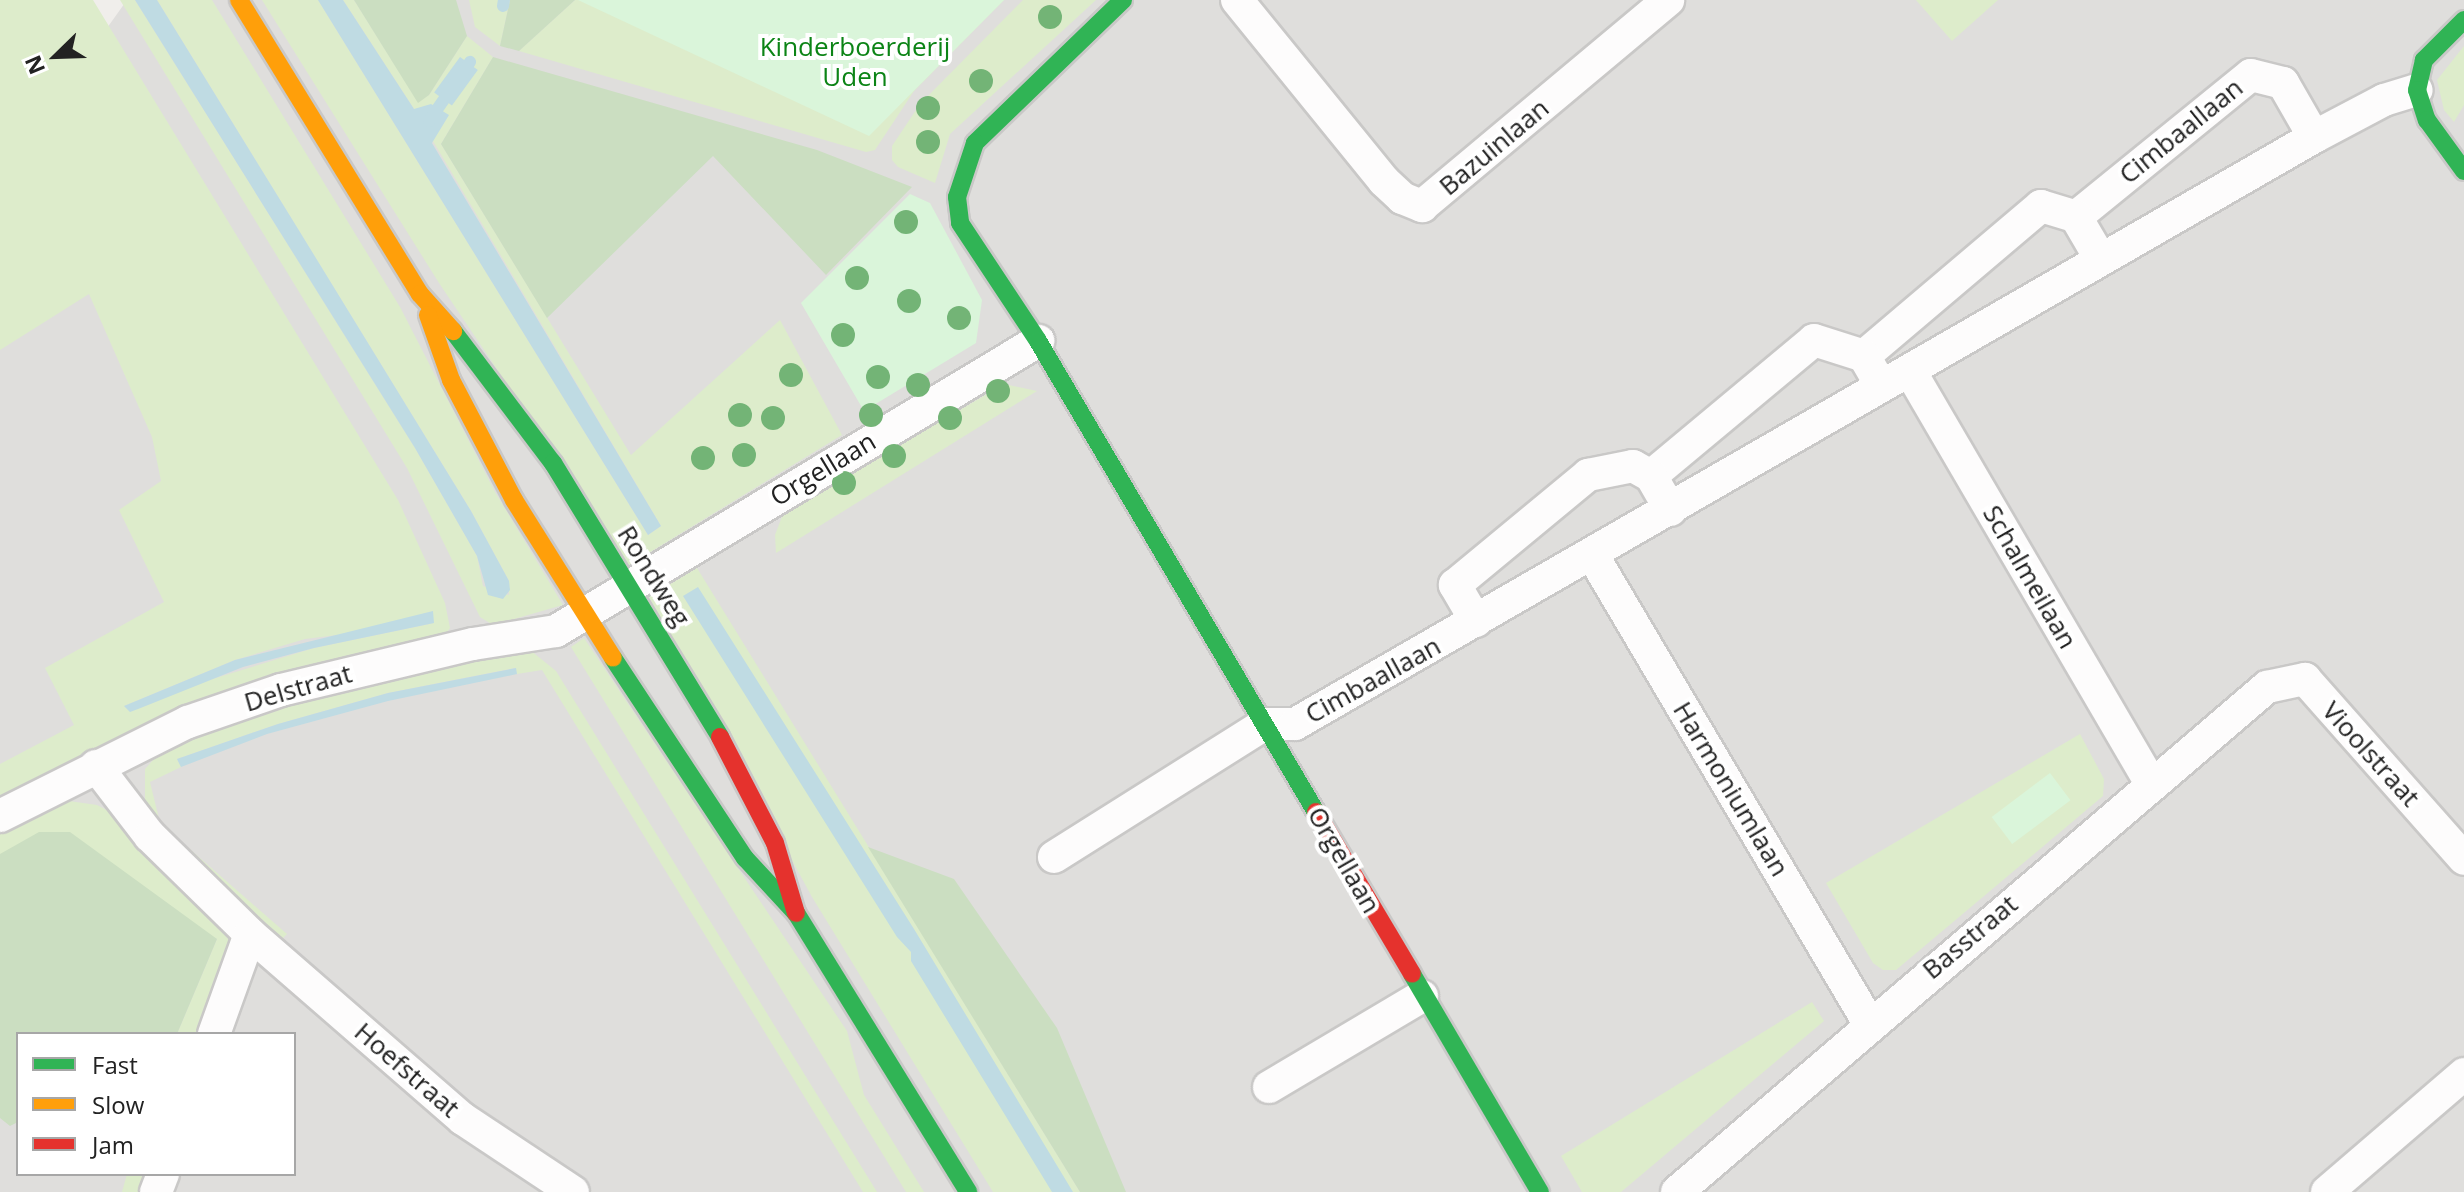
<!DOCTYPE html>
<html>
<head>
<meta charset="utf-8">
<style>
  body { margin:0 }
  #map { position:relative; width:2464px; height:1192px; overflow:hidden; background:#f0eeeb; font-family:"Open Sans",sans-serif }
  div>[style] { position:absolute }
  .residential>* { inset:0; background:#dfdedc }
  .grass>* { inset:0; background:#ddeccb }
  .forest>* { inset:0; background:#cbdec1 }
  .park>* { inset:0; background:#daf5da; transform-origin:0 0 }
  .water>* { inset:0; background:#bfdbe3; transform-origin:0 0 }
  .stream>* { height:12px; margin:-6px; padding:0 6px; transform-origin:6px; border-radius:6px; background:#bfdbe3 }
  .roads { filter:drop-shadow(2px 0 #c9c8c7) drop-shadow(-2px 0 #c9c8c7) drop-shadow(0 2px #c9c8c7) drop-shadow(0 -2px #c9c8c7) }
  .street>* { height:32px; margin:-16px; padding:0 16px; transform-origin:16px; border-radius:16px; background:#fdfcfc }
  .fast>* { height:18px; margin:-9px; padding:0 9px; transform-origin:9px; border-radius:9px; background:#30b455 }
  .slow>* { height:18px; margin:-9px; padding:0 9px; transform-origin:9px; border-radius:9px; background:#ff9f0a }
  .jam>* { height:18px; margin:-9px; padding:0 9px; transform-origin:9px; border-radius:9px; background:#e5322d }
  .trees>* { width:24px; height:24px; margin:-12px; border-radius:50%; background:#73b476 }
  span { translate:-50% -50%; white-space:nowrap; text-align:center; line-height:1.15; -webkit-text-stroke:8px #fff; paint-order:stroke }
  .park-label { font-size:26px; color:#0c8416 }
  .street-label { font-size:26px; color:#222 }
  .legend { position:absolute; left:16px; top:1032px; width:280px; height:144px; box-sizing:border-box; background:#fff; border:2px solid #a7a7a7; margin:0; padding:10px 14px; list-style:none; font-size:24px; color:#222 }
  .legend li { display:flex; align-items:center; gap:16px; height:40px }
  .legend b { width:40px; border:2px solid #a7a7a7 }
  .north { position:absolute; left:16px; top:16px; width:80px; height:80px; -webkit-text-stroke:6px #fff; paint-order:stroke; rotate:247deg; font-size:22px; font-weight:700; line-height:32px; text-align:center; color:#222 }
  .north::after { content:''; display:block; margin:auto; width:28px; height:36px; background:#222; clip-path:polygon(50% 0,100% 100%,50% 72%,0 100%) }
</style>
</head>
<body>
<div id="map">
  <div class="residential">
    <i style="clip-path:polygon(evenodd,127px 0,2464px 0,2464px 1192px,0 1192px,0 178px,127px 0,18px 1034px,294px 1034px,294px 1174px,18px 1174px,18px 1034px)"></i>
  </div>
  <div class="grass">
    <i style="clip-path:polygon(evenodd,0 0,93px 0,398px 500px,445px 603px,450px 628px,445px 635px,0 800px,0 764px,74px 725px,45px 668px,164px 602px,119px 510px,161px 481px,152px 437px,89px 294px,0 350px,0 0,434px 623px,314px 648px,124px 706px,235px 660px,305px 639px,434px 623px)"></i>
    <i style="clip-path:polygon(120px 0,135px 0,415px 448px,477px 556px,483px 586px,509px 595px,509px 581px,471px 511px,157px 0,212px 0,400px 307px,495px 492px,563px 605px,493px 625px,480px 617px,407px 468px)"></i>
    <i style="clip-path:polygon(262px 0,318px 0,648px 535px,661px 526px,414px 109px,343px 0,354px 0,418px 102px,429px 95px,467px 36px,493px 57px,441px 144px,631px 455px,780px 320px,842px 435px,629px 565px,439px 283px)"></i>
    <i style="clip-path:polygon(469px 0,510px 0,500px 46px,475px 27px)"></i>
    <i style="clip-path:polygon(575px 0,1004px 0,914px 91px,875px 150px,866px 152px,519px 51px)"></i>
    <i style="clip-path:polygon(1023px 0,1096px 0,950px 134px,935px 183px,898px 167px,892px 160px,892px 146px,920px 104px)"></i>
    <i style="clip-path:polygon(1916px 0,1998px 0,1952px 41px)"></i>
    <i style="clip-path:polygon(2464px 46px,2464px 105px,2454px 122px,2444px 110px,2437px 80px)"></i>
    <i style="clip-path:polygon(1004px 384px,1037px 391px,776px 553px,775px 535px,783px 514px)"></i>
    <i style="clip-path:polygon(697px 568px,926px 940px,1080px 1192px,993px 1192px,812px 897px,649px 597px)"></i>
    <i style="clip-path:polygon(584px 638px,847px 1031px,864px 1095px,924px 1192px,906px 1192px,571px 647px)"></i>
    <i style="clip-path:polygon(525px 646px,556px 671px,877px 1192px,863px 1192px,542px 670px,517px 674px,515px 668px,388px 693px,278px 724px,177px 759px,181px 767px,150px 782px,160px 823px,287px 934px,277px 944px,178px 852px,145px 804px,145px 769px,161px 751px,198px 733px,305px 695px)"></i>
    <i style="clip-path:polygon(2080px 734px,2104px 779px,2103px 796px,1896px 970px,1883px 970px,1873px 963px,1826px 883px)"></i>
    <i style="clip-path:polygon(62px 800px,97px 805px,118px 816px,226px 925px,232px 964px,205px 1034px,177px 1034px,217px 939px,0 854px,0 828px)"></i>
    <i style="clip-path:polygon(1812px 1002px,1824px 1021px,1621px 1192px,1582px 1192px,1561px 1156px)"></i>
    <i style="clip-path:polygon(127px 1174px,153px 1174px,147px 1192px,122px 1192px)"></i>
  </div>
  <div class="forest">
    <i style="clip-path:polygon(354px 0,456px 0,467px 36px,429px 95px,418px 103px)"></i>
    <i style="clip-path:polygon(510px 0,575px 0,519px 51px,500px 46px)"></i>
    <i style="clip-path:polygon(493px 57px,817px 150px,912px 187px,826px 275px,713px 156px,547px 318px,441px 144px)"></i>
    <i style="clip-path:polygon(39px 832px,70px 832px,217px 939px,177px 1034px,18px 1034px,18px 1122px,10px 1126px,0 1118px,0 854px)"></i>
    <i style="clip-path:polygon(868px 847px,954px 879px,1057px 1028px,1126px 1192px,1080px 1192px)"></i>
  </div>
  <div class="park">
    <i style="clip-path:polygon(578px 0,1004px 0,869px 136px)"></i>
    <i style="clip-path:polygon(910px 194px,930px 203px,982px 300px,976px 343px,864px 411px,801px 303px)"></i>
    <i style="left:2050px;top:773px;width:34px;height:73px;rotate:53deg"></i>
  </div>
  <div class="water">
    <i style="clip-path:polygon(135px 0,157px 0,303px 237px,471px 511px,509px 581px,510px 590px,503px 599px,488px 595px,477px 556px,415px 448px)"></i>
    <i style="clip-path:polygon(318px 0,343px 0,414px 109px,431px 104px,449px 115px,432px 143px,661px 526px,648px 535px)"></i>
    <i style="left:460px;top:57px;width:22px;height:44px;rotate:36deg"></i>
    <i style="clip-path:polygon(698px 587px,914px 929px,1073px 1192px,1052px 1192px,911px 961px,911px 952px,897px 937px,683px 596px)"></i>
    <i style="clip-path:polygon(433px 611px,434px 623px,314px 648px,243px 667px,138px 709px,130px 712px,124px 706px,235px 660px)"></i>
    <i style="clip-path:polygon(516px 668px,517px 674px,388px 701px,267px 734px,181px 767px,177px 759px,278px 724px,388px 693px)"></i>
  </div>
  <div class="stream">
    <i style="left:503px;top:6px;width:6px;rotate:-81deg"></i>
    <i style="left:429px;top:121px;width:72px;rotate:-55.2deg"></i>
  </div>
  <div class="roads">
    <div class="street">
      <i style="left:1237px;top:0;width:233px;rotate:50.9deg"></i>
      <i style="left:1384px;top:181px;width:25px;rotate:43deg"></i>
      <i style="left:1402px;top:198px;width:22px;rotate:22deg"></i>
      <i style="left:1422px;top:206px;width:321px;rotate:-39.9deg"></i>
      <i style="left:2076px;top:217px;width:225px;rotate:-39.1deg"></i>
      <i style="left:2251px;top:75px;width:33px;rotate:14deg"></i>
      <i style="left:2283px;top:83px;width:62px;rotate:60.1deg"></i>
      <i style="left:1864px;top:356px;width:232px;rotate:-40.3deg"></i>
      <i style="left:2041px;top:206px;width:37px;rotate:17deg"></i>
      <i style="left:2076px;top:217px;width:48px;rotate:59.7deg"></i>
      <i style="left:1910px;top:371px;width:477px;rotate:59.7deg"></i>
      <i style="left:1651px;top:476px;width:212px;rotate:-39.8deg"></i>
      <i style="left:1814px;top:340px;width:52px;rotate:17.7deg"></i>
      <i style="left:1864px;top:356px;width:20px;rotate:60deg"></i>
      <i style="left:1593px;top:556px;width:542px;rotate:59.42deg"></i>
      <i style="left:1476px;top:621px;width:42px;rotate:-120.3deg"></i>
      <i style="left:1455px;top:585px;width:173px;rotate:-39.6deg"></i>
      <i style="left:1588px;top:475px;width:46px;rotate:-11.3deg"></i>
      <i style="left:1633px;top:466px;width:21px;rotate:29deg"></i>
      <i style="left:1651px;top:476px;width:39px;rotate:60deg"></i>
      <i style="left:96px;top:766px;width:88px;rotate:52.4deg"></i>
      <i style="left:150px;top:836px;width:140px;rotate:44.4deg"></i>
      <i style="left:250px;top:934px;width:282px;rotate:41deg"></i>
      <i style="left:463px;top:1119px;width:132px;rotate:33.6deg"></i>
      <i style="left:0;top:816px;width:210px;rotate:-26.6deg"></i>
      <i style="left:188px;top:722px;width:98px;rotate:-19deg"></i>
      <i style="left:281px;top:690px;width:197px;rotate:-13.5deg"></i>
      <i style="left:473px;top:644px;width:84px;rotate:-8.9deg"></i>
      <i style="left:556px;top:631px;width:563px;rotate:-31.03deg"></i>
      <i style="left:1054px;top:857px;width:249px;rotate:-32.2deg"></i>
      <i style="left:1265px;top:724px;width:30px"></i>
      <i style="left:1295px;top:724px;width:1176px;rotate:-29.94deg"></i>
      <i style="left:2314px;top:137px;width:79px;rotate:-27.9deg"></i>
      <i style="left:2384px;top:100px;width:34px;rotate:-17deg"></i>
      <i style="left:214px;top:1034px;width:106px;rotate:-70.2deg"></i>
      <i style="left:1269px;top:1087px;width:178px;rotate:-30.7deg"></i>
      <i style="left:156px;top:1192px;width:19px;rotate:-69deg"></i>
      <i style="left:1677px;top:1192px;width:777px;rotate:-40.56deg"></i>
      <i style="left:2267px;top:687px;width:39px;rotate:-12deg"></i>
      <i style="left:2305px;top:679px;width:240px;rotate:48.5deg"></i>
      <i style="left:2327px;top:1192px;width:181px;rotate:-40.7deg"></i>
    </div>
    <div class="fast">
      <i style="left:1123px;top:0;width:206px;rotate:136deg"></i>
      <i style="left:975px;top:143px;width:57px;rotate:108.4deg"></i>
      <i style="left:957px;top:197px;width:26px;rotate:83deg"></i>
      <i style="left:960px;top:223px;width:141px;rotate:56.5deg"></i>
      <i style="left:1038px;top:341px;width:547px;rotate:59.45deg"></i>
      <i style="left:2464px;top:20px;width:57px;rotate:135deg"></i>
      <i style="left:2424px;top:60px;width:31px;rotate:103deg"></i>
      <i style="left:2417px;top:90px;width:32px;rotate:72deg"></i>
      <i style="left:2427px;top:120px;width:63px;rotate:54deg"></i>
      <i style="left:453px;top:331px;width:166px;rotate:52.9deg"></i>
      <i style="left:553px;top:463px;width:321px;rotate:58.6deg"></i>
      <i style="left:613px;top:658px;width:240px;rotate:56.6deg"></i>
      <i style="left:745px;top:858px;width:75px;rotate:47.2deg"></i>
      <i style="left:796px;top:913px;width:328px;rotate:58.3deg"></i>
      <i style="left:1412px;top:974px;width:253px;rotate:59.6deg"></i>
    </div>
    <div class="slow">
      <i style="left:239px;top:0;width:345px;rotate:58.4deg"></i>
      <i style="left:420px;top:294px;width:50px;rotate:48.3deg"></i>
      <i style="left:428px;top:315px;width:69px;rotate:70.5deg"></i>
      <i style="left:451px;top:380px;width:136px;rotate:62.3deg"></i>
      <i style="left:514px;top:500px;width:186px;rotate:57.9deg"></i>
    </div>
    <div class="jam">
      <i style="left:720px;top:737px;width:119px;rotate:62.6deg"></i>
      <i style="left:775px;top:843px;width:73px;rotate:73.3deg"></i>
      <i style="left:1316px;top:812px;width:188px;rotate:59.3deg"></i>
    </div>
  </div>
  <div class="trees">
    <i style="left:1050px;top:17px"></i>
    <i style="left:981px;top:81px"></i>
    <i style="left:928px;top:108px"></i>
    <i style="left:928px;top:142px"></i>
    <i style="left:906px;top:222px"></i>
    <i style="left:857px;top:278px"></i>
    <i style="left:909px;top:301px"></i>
    <i style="left:959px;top:318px"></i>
    <i style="left:843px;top:335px"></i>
    <i style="left:791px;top:375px"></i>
    <i style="left:878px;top:377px"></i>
    <i style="left:918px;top:385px"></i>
    <i style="left:998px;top:391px"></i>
    <i style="left:740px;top:415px"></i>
    <i style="left:871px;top:415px"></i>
    <i style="left:773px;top:418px"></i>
    <i style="left:950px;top:418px"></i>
    <i style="left:744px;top:455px"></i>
    <i style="left:894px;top:456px"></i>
    <i style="left:703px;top:458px"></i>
    <i style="left:844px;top:483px"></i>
  </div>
  <div class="park-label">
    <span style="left:855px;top:62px">Kinderboerderij<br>Uden</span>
  </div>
  <div class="street-label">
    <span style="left:2181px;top:131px;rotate:-39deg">Cimbaallaan</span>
    <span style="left:1494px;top:147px;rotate:-40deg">Bazuinlaan</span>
    <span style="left:823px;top:469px;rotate:-31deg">Orgellaan</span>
    <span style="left:654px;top:576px;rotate:58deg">Rondweg</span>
    <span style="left:2030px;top:577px;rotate:60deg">Schalmeilaan</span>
    <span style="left:1373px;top:680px;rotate:-29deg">Cimbaallaan</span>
    <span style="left:298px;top:688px;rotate:-16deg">Delstraat</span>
    <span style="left:2371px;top:754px;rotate:48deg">Vioolstraat</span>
    <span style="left:1731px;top:789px;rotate:59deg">Harmoniumlaan</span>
    <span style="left:1344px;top:860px;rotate:60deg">Orgellaan</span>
    <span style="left:1970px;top:937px;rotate:-40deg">Basstraat</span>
    <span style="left:407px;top:1070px;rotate:41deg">Hoefstraat</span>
  </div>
  <ul class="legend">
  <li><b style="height:10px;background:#30b455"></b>Fast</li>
  <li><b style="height:10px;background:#ff9f0a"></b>Slow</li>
  <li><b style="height:10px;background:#e5322d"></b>Jam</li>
  </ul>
  <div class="north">N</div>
</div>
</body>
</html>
